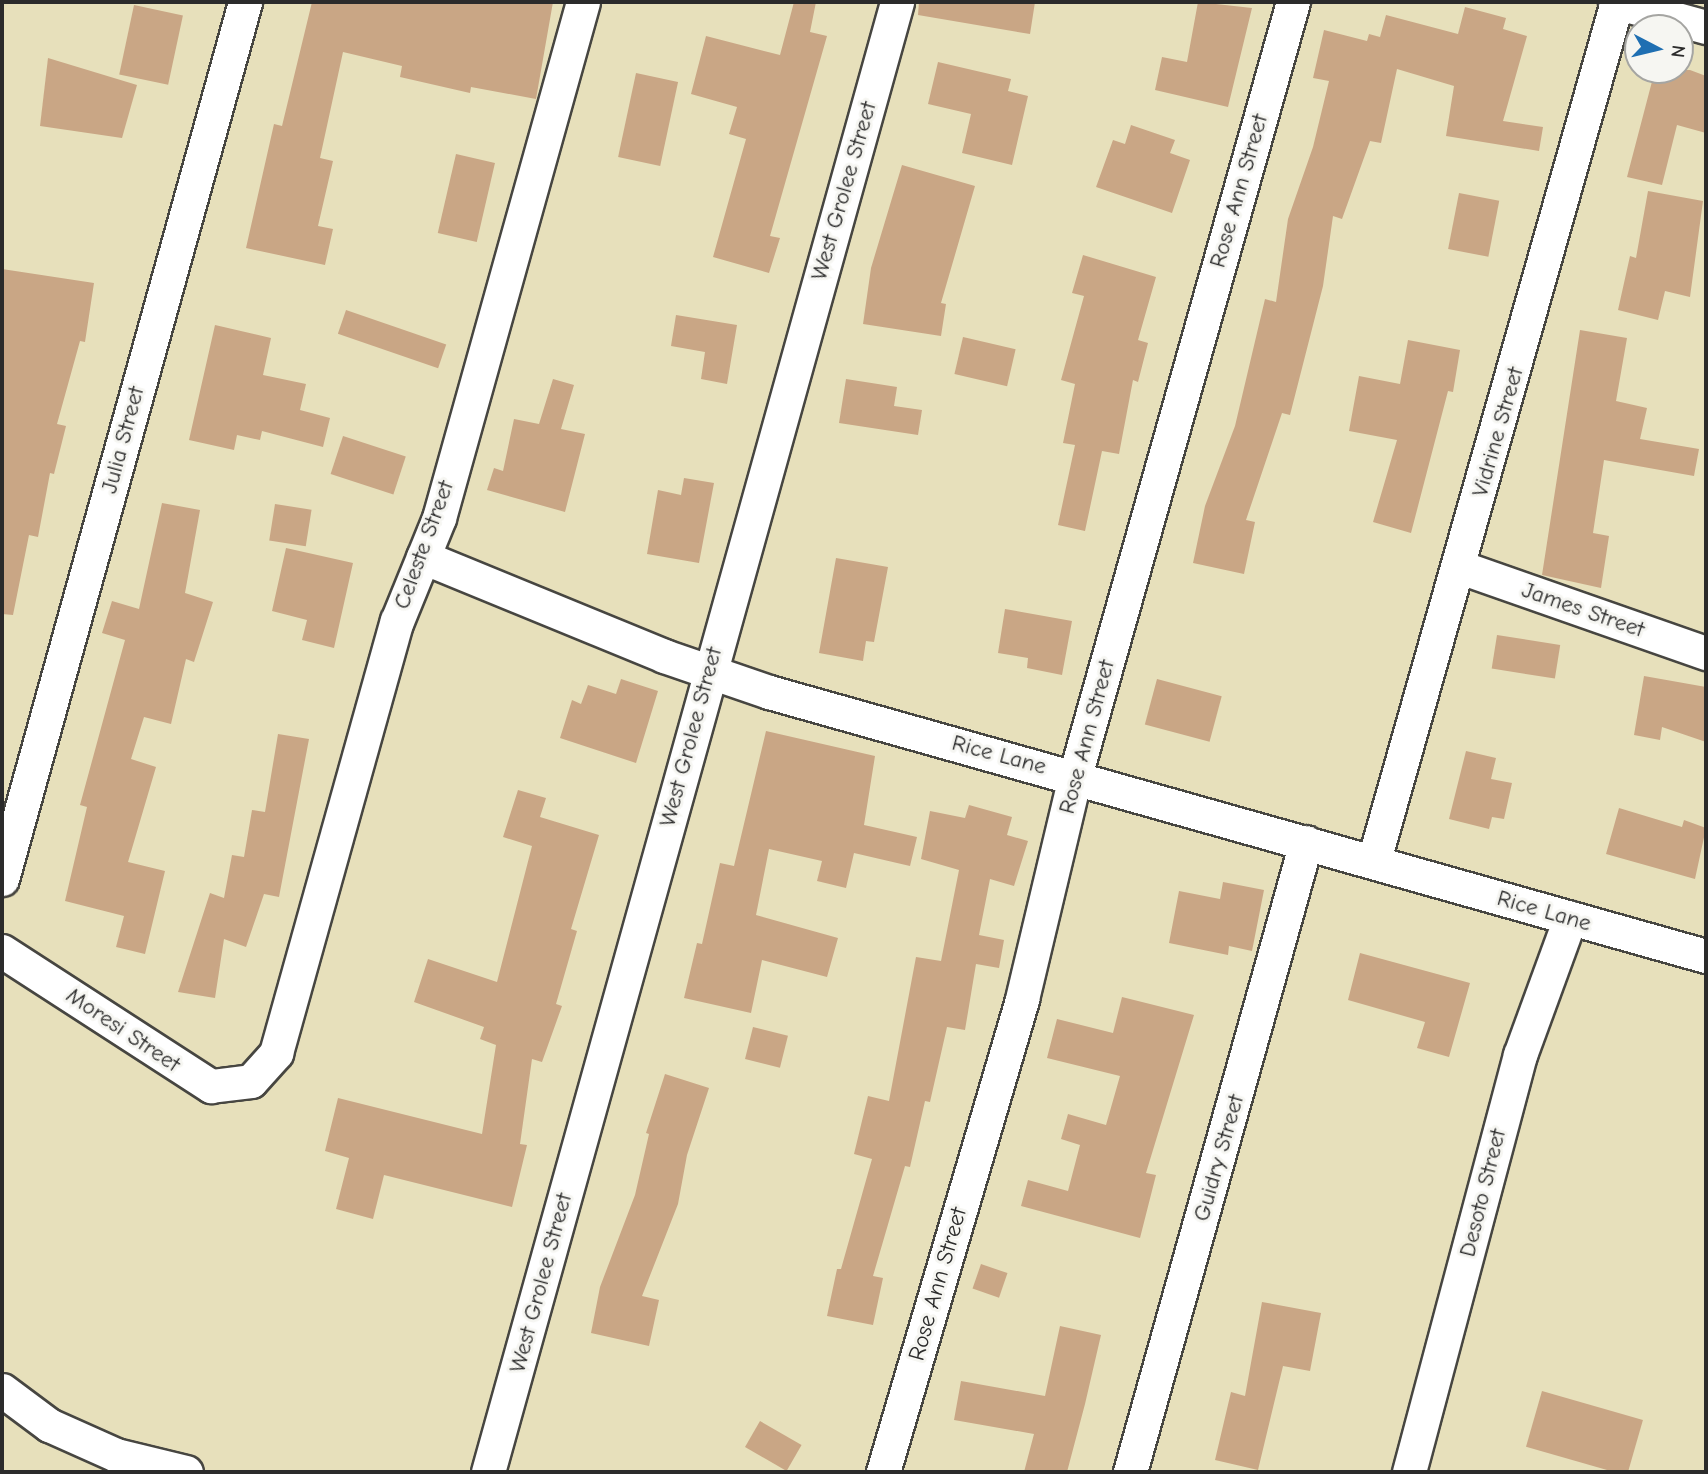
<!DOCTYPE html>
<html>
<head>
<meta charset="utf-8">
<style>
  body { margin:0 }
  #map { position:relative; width:1708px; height:1474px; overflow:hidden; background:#e7e0bb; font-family:"Comic Neue",sans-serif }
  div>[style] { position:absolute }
  .building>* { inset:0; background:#c9a685; transform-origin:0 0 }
  .roads { filter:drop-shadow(2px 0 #474641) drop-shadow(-2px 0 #474641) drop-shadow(0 2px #474641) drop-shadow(0 -2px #474641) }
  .street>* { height:33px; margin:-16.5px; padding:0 16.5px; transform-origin:16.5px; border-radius:16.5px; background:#fff }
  span { translate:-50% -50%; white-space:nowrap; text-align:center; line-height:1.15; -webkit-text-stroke:6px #f6f6f2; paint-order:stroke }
  .street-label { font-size:23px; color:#2b2b2b }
  .frame { position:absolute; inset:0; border:4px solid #2b2b2b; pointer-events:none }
  .north { position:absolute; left:1624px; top:14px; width:70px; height:70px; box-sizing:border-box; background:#f6f6f2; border:2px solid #a5a5a2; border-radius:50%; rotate:97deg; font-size:19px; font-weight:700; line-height:28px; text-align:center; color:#2b2b2b }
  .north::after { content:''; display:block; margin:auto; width:24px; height:32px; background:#1f6fb2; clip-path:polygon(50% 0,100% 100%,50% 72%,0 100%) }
</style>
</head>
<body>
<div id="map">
  <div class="building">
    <i style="clip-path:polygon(312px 2px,553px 2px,536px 99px,471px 87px,470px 93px,400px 77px,402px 66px,343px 52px,320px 158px,333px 161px,318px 226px,333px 229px,325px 265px,246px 248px,274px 124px,282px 126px)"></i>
    <i style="clip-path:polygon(794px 2px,816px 2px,810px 32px,827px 36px,770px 236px,780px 238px,769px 273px,713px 257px,746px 139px,729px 134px,737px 107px,691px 94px,706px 36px,780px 55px)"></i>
    <i style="clip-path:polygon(919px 2px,1035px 2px,1030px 34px,918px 15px)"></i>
    <i style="clip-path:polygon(1198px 2px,1252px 8px,1228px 107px,1155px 90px,1162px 57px,1187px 62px)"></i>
    <i style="left:134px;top:5px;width:50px;height:71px;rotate:12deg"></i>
    <i style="clip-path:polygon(1465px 7px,1506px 18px,1503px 29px,1527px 36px,1503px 121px,1543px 127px,1539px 151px,1446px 136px,1454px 86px,1397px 69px,1381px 143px,1370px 141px,1342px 219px,1333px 216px,1323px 286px,1290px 415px,1282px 413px,1246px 520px,1255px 522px,1244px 574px,1193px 563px,1205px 506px,1235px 426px,1265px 299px,1276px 302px,1288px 219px,1313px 147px,1329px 81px,1313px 78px,1324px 30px,1367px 41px,1369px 34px,1380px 37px,1386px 15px,1458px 34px)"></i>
    <i style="clip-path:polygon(48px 58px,137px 85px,122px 138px,40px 126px)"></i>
    <i style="clip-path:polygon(938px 62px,1011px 79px,1008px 91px,1028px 96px,1012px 165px,962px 153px,971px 114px,928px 104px)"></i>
    <i style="clip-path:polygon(1655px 70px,1690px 70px,1706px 76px,1706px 133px,1677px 125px,1662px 185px,1627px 177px)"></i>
    <i style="left:636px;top:73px;width:43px;height:86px;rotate:12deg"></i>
    <i style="clip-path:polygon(1131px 125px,1175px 140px,1170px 153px,1190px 160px,1172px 213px,1096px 187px,1113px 140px,1125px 144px)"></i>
    <i style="left:456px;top:154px;width:40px;height:81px;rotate:13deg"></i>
    <i style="clip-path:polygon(902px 165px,975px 186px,941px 303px,946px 304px,941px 336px,863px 324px,871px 268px)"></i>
    <i style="clip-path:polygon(1648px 191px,1703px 201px,1690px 297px,1665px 291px,1658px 320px,1618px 310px,1630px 256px,1636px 258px)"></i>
    <i style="left:1459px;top:193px;width:41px;height:57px;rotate:11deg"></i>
    <i style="clip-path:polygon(1083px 255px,1156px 277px,1138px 340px,1148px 343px,1138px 382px,1133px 380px,1119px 454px,1102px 451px,1085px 531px,1058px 525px,1075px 445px,1063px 443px,1075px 384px,1061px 380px,1084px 296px,1072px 293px)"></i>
    <i style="clip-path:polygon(2px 269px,94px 283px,85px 342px,80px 341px,57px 424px,66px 426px,54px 474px,50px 473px,38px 537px,29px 535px,13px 615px,2px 614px)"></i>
    <i style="left:346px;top:310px;width:106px;height:25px;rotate:19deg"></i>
    <i style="clip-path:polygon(676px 315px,737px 325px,727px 384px,701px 379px,705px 352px,671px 346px)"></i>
    <i style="clip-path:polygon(215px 325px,271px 338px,263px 375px,306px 384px,300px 410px,330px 418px,323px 447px,262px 431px,260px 440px,237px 435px,234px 450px,189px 440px)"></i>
    <i style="clip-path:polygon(1580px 330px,1627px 338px,1616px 401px,1647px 408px,1640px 439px,1699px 449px,1694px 476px,1604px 460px,1593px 533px,1609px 536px,1601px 588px,1542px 575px)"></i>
    <i style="left:963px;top:337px;width:54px;height:38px;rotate:13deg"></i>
    <i style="clip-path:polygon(1408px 340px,1460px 350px,1453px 392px,1448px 391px,1411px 533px,1373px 522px,1397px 440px,1349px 431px,1359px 376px,1400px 384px)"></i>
    <i style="clip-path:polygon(553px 379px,574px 385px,561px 429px,585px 434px,565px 512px,487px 490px,494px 468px,503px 471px,514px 419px,539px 424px)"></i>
    <i style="clip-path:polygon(846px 379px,897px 387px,894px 406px,922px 410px,918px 435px,839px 423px)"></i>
    <i style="left:343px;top:436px;width:66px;height:40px;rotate:18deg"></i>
    <i style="clip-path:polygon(684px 478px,714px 483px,699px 563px,647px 554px,658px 490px,681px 495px)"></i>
    <i style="clip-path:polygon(162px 503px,200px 510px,185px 593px,213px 602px,194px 662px,186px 659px,171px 724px,144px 717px,131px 759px,156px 767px,128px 862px,165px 871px,145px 954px,116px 947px,124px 916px,65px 901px,87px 807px,80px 805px,125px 640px,102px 633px,112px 601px,139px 609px)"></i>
    <i style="left:275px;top:504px;width:37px;height:37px;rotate:9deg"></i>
    <i style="clip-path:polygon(286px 548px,353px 563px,334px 648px,302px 640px,307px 620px,272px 611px)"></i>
    <i style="clip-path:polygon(836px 558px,888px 567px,874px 642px,866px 641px,863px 661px,819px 653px)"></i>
    <i style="clip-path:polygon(1005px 609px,1072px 621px,1062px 675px,1027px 668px,1028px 658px,998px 653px)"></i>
    <i style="left:1497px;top:635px;width:64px;height:34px;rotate:9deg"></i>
    <i style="clip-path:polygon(1644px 676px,1706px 687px,1706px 742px,1662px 727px,1660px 740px,1634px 735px)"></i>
    <i style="clip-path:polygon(621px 679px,658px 691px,636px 763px,560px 738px,572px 700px,581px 704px,588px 685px,616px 694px)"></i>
    <i style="left:1157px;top:679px;width:67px;height:47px;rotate:15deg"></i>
    <i style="clip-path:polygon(766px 731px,875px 756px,864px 825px,917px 837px,910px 866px,854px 853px,846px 888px,817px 881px,822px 861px,769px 849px,756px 915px,838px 938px,827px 977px,762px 960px,751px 1013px,684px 998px,697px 943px,702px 944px,720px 863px,734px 866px)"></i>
    <i style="clip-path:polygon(278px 734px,309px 739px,279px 897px,264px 894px,246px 947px,224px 939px,215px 998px,178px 992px,210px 893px,224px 898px,232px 855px,244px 857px,252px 810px,265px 812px)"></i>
    <i style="clip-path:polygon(1466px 751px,1496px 758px,1491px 779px,1512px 783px,1504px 819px,1492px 817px,1489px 829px,1449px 819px)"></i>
    <i style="clip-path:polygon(518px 790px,546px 798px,540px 817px,599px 835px,571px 929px,577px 931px,556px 1004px,562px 1006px,542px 1062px,532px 1059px,520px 1144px,527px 1145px,512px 1207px,384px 1175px,373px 1219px,336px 1209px,349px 1158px,325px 1151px,338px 1098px,482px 1134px,496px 1045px,480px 1039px,484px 1027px,414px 1002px,428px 959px,497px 982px,532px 846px,503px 837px)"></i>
    <i style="clip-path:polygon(969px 805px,1012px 817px,1007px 835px,1028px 841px,1014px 886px,990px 879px,979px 935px,1004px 940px,999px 968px,976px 964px,965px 1030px,947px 1027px,930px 1102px,925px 1101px,910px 1167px,905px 1166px,873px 1276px,883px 1278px,873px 1325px,827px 1316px,837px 1269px,841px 1269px,872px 1159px,854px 1154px,868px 1096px,889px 1101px,916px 957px,941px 961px,959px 870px,921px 859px,930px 811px,965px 818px)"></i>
    <i style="clip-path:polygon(1619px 808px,1682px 827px,1684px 820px,1706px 828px,1695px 879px,1606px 854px)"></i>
    <i style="clip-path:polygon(1223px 882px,1264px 890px,1252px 951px,1229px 946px,1228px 955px,1169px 943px,1179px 891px,1220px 899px)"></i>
    <i style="clip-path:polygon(1360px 953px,1470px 983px,1449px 1057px,1417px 1048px,1425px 1022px,1348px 1000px)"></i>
    <i style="clip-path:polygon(1122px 997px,1194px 1015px,1146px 1173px,1156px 1175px,1140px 1238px,1021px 1206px,1028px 1180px,1068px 1191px,1080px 1145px,1061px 1139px,1068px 1114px,1106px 1125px,1120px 1076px,1047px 1058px,1057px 1019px,1113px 1033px)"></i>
    <i style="left:753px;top:1027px;width:36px;height:33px;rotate:14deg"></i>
    <i style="clip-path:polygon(665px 1074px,709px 1088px,687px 1155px,678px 1204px,642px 1296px,659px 1300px,649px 1346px,591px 1333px,600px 1287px,635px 1195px,649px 1134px,646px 1133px)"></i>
    <i style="left:981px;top:1264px;width:28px;height:26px;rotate:19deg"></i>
    <i style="clip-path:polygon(1262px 1302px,1321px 1313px,1310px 1371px,1283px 1366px,1258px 1470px,1215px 1460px,1231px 1392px,1245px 1396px)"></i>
    <i style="clip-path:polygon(1060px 1326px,1101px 1335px,1085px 1404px,1067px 1472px,1024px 1472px,1034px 1434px,954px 1420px,961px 1381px,1045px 1396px)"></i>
    <i style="left:1542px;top:1391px;width:105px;height:58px;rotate:16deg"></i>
    <i style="left:760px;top:1421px;width:48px;height:30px;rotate:30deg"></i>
  </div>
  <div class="roads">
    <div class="street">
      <i style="left:1615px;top:2px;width:94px;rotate:15.4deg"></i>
      <i style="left:423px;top:557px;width:261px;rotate:22.3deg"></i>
      <i style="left:664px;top:656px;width:111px;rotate:18.9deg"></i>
      <i style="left:769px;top:692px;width:973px;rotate:15.74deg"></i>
      <i style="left:1460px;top:567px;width:261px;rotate:19.3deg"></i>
      <i style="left:1374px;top:860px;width:892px;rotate:-74.19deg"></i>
      <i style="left:2px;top:879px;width:910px;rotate:-74.51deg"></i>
      <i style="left:2px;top:951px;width:249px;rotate:32.9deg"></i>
      <i style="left:211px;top:1086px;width:40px;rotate:-7.1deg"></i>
      <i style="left:251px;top:1081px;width:38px;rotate:-48deg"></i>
      <i style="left:276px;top:1053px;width:449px;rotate:-74.4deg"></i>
      <i style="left:397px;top:621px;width:111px;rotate:-67.8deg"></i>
      <i style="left:439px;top:518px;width:536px;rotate:-74.41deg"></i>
      <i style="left:2px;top:1390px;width:59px;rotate:36.7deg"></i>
      <i style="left:49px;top:1425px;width:73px;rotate:24.1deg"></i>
      <i style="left:116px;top:1455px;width:72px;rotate:13.7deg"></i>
      <i style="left:488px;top:1472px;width:1526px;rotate:-74.45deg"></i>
      <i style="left:883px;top:1472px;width:493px;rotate:-73.6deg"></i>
      <i style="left:1022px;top:999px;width:229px;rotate:-76.6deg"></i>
      <i style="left:1075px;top:776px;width:804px;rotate:-74.27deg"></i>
      <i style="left:1130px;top:1472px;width:654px;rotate:-74.39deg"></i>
      <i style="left:1409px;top:1472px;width:432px;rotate:-75.1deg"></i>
      <i style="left:1520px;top:1055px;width:146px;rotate:-69.9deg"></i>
    </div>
  </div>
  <div class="street-label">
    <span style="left:844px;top:191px;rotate:-74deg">West Grolee Street</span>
    <span style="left:1239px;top:191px;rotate:-74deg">Rose Ann Street</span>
    <span style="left:1498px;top:432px;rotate:-74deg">Vidrine Street</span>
    <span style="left:123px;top:440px;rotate:-75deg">Julia Street</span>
    <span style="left:424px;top:545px;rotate:-70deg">Celeste Street</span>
    <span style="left:1583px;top:610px;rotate:19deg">James Street</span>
    <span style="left:691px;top:737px;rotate:-75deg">West Grolee Street</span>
    <span style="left:1087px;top:737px;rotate:-75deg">Rose Ann Street</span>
    <span style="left:999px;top:755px;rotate:15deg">Rice Lane</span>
    <span style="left:1544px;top:911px;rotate:16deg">Rice Lane</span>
    <span style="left:123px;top:1030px;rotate:34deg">Moresi Street</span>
    <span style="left:1219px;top:1158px;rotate:-74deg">Guidry Street</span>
    <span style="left:1483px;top:1193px;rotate:-76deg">Desoto Street</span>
    <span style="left:541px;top:1283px;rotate:-75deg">West Grolee Street</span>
    <span style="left:938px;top:1284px;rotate:-74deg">Rose Ann Street</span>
  </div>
  <div class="frame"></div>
  <div class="north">N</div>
</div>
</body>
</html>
